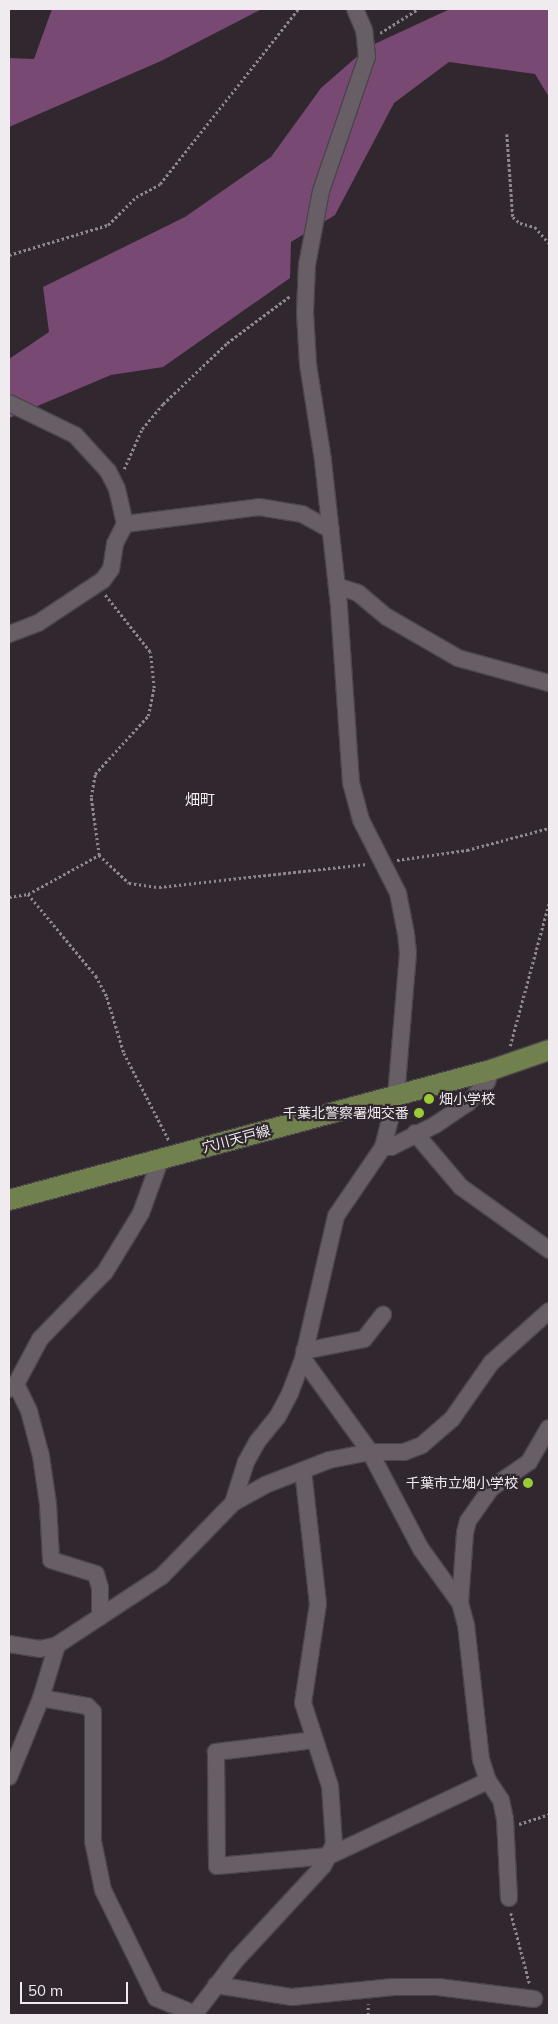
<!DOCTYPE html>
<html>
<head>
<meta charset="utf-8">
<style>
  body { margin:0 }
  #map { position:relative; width:558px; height:2024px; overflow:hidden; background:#31282f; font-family:Mulish,"Noto Sans JP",sans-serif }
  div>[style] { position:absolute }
  .forest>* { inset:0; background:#784973 }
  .path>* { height:2.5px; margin-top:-1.25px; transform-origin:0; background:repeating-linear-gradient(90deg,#8e878d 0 2.5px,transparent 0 5px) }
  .roads { filter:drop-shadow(1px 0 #4c454b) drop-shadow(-1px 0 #4c454b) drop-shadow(0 1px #4c454b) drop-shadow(0 -1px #4c454b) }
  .minor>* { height:16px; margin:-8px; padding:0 8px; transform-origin:8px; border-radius:8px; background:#675e66 }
  .major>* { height:20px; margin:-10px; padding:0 10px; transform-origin:10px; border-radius:10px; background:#71814d }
  .dots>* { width:14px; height:14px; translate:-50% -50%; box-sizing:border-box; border:2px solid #31282f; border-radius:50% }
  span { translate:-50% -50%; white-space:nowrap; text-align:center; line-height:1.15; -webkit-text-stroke:4.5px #31282f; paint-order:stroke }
  .poi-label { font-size:14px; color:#f0ebef }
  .left { translate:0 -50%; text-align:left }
  .right { translate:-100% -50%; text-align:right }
  .street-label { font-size:14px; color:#f0ebef }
  .neighbourhood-label { font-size:15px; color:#f0ebef }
  .frame { position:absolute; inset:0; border:10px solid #f0ebef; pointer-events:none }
  .scale { position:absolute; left:20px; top:1982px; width:108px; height:22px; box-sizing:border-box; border:2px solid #f0ebef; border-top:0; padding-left:6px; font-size:15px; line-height:18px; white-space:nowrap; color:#f0ebef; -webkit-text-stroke:4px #31282f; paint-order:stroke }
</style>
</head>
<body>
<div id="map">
  <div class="forest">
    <i style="clip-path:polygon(52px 9px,262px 9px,161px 61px,9px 127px,9px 58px,34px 59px)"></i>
    <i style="clip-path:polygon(450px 9px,549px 9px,549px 97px,535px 74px,449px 62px,394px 103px,335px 215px,291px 242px,290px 278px,163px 367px,111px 375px,9px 418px,9px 359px,49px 332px,43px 287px,185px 217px,271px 157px,321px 88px,368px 47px)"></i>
  </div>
  <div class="path">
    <i style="left:380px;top:33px;width:45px;rotate:-32.3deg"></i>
    <i style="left:507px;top:134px;width:83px;rotate:85.9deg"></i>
    <i style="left:513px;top:217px;width:9px;rotate:41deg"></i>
    <i style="left:520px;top:223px;width:16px;rotate:15deg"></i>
    <i style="left:535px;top:227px;width:21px;rotate:49deg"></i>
    <i style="left:9px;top:255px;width:103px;rotate:-16.9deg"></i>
    <i style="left:108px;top:225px;width:40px;rotate:-45deg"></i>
    <i style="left:136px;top:197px;width:27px;rotate:-28deg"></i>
    <i style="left:160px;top:184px;width:223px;rotate:-51.7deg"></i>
    <i style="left:124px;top:469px;width:44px;rotate:-65.8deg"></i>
    <i style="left:142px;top:429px;width:33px;rotate:-50deg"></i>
    <i style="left:163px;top:404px;width:88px;rotate:-43.6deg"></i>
    <i style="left:227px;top:343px;width:79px;rotate:-36.7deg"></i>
    <i style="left:99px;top:855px;width:59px;rotate:-97.9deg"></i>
    <i style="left:91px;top:797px;width:23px;rotate:-80deg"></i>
    <i style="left:95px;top:774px;width:79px;rotate:-47.6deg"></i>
    <i style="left:148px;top:716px;width:29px;rotate:-78deg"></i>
    <i style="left:154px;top:688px;width:36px;rotate:-96deg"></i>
    <i style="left:150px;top:652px;width:73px;rotate:-128.3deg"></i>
    <i style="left:397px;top:860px;width:71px;rotate:-8.1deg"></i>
    <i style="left:467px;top:850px;width:85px;rotate:-15deg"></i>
    <i style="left:28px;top:894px;width:81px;rotate:-28.8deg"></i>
    <i style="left:99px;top:855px;width:41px;rotate:43deg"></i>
    <i style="left:129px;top:883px;width:30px;rotate:8deg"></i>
    <i style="left:159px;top:887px;width:209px;rotate:-6.3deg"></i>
    <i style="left:9px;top:897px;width:19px;rotate:-9deg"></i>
    <i style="left:28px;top:894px;width:107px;rotate:50.3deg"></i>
    <i style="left:96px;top:976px;width:24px;rotate:62deg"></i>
    <i style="left:107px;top:997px;width:59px;rotate:73.1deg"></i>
    <i style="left:124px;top:1053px;width:98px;rotate:62.7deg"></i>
    <i style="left:510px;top:1046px;width:149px;rotate:-74.8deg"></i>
    <i style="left:519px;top:1824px;width:32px;rotate:-18deg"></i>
    <i style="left:511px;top:1913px;width:74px;rotate:75.2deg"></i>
    <i style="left:368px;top:2015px;width:11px;rotate:-90deg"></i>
  </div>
  <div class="roads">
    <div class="minor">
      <i style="left:9px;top:403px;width:73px;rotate:25.9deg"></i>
      <i style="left:75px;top:435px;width:49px;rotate:47.5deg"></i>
      <i style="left:108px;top:471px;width:20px;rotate:63deg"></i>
      <i style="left:117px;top:489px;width:36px;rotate:77deg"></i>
      <i style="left:125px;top:524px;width:22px;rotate:117deg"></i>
      <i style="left:115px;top:544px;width:25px;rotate:99deg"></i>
      <i style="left:111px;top:569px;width:14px;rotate:126deg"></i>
      <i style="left:103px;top:580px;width:78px;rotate:146.5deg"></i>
      <i style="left:38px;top:623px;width:31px;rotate:159deg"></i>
      <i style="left:125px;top:524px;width:135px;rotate:-7.2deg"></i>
      <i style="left:259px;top:507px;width:44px;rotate:9.2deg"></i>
      <i style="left:302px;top:514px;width:33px;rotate:29deg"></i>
      <i style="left:337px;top:586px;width:22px;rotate:18deg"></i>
      <i style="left:358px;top:593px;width:38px;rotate:40deg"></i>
      <i style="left:387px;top:617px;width:82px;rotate:30deg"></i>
      <i style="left:458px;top:658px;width:94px;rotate:15.4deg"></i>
      <i style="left:415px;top:1133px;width:71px;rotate:49.6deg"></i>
      <i style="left:461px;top:1187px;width:108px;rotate:35.6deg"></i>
      <i style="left:383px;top:1147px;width:8px"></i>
      <i style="left:391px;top:1147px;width:49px;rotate:-26.6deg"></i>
      <i style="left:435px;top:1125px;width:40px;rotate:-34deg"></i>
      <i style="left:468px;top:1103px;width:28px;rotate:-48deg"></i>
      <i style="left:487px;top:1082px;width:13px;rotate:-72deg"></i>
      <i style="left:304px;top:1351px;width:61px;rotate:-11.3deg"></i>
      <i style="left:364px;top:1339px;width:31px;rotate:-52deg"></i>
      <i style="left:303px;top:1359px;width:115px;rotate:54.2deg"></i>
      <i style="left:370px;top:1452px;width:110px;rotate:62.3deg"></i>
      <i style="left:421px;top:1549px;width:67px;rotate:54.2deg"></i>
      <i style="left:16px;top:1384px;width:30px;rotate:64deg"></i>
      <i style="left:29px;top:1411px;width:47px;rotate:75.1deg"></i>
      <i style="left:41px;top:1456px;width:49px;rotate:81.7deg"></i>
      <i style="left:48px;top:1504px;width:56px;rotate:86.9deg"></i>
      <i style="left:51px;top:1560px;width:47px;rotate:17.3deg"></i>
      <i style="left:96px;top:1574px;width:15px;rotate:74deg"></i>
      <i style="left:100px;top:1588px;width:29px;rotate:90deg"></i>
      <i style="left:9px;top:1389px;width:9px;rotate:-36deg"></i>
      <i style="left:16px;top:1384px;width:51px;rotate:-61.9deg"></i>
      <i style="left:40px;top:1339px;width:93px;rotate:-45.9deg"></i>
      <i style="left:105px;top:1272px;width:69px;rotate:-58.6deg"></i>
      <i style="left:141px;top:1213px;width:59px;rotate:-70deg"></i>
      <i style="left:233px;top:1503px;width:37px;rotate:-29deg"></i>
      <i style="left:265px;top:1485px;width:69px;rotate:-21.3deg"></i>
      <i style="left:329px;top:1460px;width:42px;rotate:-11deg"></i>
      <i style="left:370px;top:1452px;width:34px"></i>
      <i style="left:404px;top:1452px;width:19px;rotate:-21deg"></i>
      <i style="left:422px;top:1445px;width:40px;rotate:-41deg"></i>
      <i style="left:452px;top:1419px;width:68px;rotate:-55.1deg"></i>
      <i style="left:491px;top:1363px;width:78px;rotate:-41.9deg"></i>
      <i style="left:9px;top:1644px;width:31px;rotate:9deg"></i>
      <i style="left:40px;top:1649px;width:17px;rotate:-13deg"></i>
      <i style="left:57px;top:1645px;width:126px;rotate:-33.3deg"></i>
      <i style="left:162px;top:1576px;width:102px;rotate:-45.8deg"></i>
      <i style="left:233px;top:1503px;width:43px;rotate:-72.4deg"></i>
      <i style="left:246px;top:1462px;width:23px;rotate:-61deg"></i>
      <i style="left:257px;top:1442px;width:33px;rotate:-51deg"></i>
      <i style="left:278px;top:1416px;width:26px;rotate:-62deg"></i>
      <i style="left:290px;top:1393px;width:36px;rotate:-69deg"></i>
      <i style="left:303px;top:1359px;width:147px;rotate:-77deg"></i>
      <i style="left:336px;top:1216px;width:83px;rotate:-55.7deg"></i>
      <i style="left:383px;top:1147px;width:53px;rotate:-75.7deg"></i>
      <i style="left:396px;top:1096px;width:144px;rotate:-85.2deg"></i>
      <i style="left:408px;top:953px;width:19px;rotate:-96deg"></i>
      <i style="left:406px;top:934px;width:42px;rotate:-101deg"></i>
      <i style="left:398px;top:893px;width:82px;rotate:-116.9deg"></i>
      <i style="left:361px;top:820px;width:38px;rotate:-105deg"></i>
      <i style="left:351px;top:783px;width:177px;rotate:-93.9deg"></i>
      <i style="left:339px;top:606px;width:147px;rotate:-96.3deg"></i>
      <i style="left:323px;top:460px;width:97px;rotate:-98.9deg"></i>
      <i style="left:308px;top:364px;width:52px;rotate:-93.3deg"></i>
      <i style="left:305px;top:312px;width:47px;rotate:-87.6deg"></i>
      <i style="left:307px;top:265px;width:75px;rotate:-79.3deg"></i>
      <i style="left:321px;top:191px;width:142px;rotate:-71.1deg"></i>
      <i style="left:367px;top:57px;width:27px;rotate:-96deg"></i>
      <i style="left:364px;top:30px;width:23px;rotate:-113deg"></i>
      <i style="left:41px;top:1698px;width:47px;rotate:9.9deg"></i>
      <i style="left:87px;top:1706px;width:8px;rotate:45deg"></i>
      <i style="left:93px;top:1712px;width:129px;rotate:90deg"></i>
      <i style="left:93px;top:1841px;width:50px;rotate:78.5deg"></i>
      <i style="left:103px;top:1890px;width:120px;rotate:63.9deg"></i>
      <i style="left:156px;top:1998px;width:42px;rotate:22.3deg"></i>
      <i style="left:314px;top:1740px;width:99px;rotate:173deg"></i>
      <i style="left:216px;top:1752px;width:114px;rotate:89.5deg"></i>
      <i style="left:217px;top:1866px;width:112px;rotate:-5.1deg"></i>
      <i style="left:329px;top:1856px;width:176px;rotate:-25.3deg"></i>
      <i style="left:9px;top:1777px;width:85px;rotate:-67.9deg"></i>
      <i style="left:41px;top:1698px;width:55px;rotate:-73.2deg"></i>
      <i style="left:509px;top:1898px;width:79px;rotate:-92.9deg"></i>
      <i style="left:505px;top:1819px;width:19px;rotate:-102deg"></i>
      <i style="left:501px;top:1800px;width:23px;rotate:-124deg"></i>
      <i style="left:488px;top:1781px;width:22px;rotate:-108deg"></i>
      <i style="left:481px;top:1760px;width:136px;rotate:-96.3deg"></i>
      <i style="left:466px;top:1625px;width:23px;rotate:-105deg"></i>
      <i style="left:460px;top:1603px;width:70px;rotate:-85.9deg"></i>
      <i style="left:465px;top:1533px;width:12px;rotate:-76deg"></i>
      <i style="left:468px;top:1521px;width:39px;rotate:-55deg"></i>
      <i style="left:490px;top:1489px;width:47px;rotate:-34.7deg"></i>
      <i style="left:529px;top:1462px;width:39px;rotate:-60deg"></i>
      <i style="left:216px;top:1985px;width:77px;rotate:9deg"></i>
      <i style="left:292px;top:1997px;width:102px;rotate:-5.6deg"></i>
      <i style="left:394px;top:1987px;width:44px"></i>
      <i style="left:438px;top:1987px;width:97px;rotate:7.1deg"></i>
      <i style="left:194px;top:2015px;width:69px;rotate:-52.6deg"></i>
      <i style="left:236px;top:1960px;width:128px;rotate:-47.2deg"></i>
      <i style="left:323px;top:1866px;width:25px;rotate:-63deg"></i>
      <i style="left:334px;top:1844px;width:58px;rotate:-93.9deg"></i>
      <i style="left:330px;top:1786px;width:87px;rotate:-108deg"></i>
      <i style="left:303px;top:1703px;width:100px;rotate:-81.4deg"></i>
      <i style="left:318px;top:1604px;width:134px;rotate:-96.4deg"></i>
    </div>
    <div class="major">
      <i style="left:9px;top:1200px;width:499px;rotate:-15.1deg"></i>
      <i style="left:491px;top:1070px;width:61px;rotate:-19deg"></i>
    </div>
  </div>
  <div class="dots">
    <i style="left:429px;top:1099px;background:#9acb35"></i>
    <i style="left:419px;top:1113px;background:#9acb35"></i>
    <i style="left:528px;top:1483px;background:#9acb35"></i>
  </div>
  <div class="poi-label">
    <span class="left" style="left:439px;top:1099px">畑小学校</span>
    <span class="right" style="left:409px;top:1113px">千葉北警察署畑交番</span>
    <span class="right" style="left:518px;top:1483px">千葉市立畑小学校</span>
  </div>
  <div class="street-label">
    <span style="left:236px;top:1139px;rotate:-15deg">穴川天戸線</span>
  </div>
  <div class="neighbourhood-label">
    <span style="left:200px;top:800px">畑町</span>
  </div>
  <div class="frame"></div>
  <div class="scale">50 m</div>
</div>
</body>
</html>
